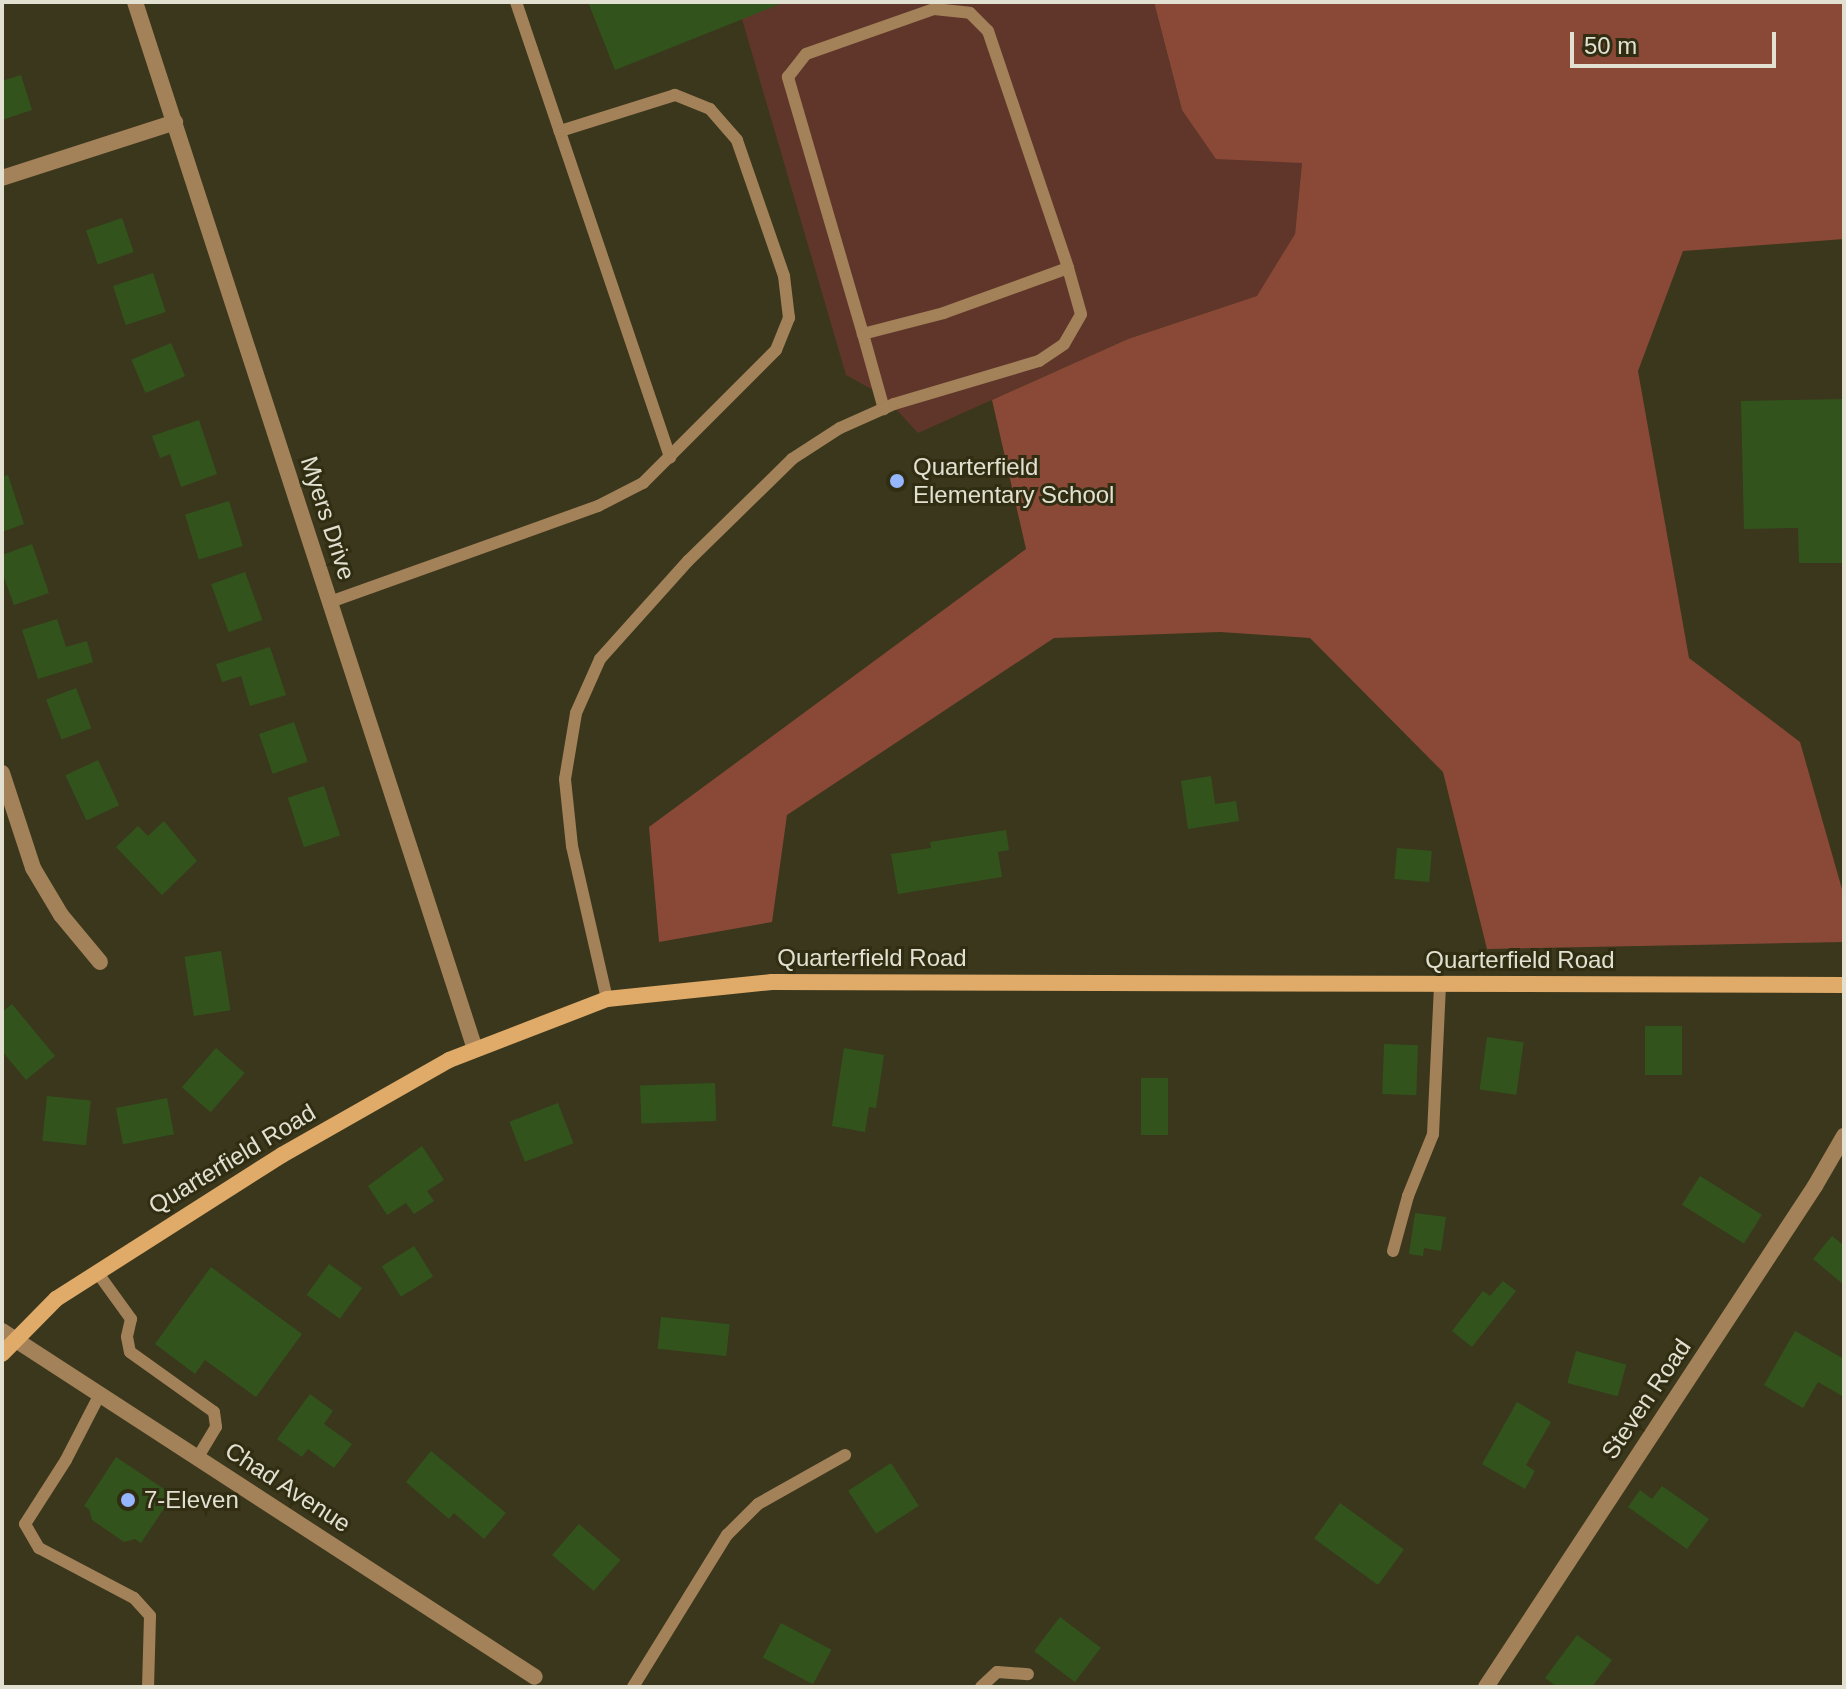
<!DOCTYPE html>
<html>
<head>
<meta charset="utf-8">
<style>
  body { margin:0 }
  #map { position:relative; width:1846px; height:1689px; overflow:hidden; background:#3a371c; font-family:Helvetica,sans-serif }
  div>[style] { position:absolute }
  .green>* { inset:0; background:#60362a }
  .forest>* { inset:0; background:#894936 }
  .building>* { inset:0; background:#32541c; transform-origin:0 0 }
  .lane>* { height:12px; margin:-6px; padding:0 6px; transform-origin:6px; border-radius:6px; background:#a38159 }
  .street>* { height:16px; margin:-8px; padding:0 8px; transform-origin:8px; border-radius:8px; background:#a38159 }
  .secondary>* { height:16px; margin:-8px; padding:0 8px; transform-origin:8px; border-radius:8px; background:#e0aa69 }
  .dots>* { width:22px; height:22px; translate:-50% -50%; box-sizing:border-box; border:4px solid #302d12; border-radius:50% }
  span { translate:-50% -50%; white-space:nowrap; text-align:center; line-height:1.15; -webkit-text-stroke:6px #302d12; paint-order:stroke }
  .poi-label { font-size:24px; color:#e2e1d1 }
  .left { translate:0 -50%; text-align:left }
  .street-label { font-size:24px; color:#e2e1d1 }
  .frame { position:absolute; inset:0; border:4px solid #e2e1d1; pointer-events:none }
  .scale { position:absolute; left:1570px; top:32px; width:206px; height:36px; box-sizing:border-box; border:4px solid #e2e1d1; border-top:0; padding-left:10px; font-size:24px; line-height:28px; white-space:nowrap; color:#e2e1d1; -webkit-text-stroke:6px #302d12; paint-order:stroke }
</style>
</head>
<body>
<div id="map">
  <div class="green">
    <i style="clip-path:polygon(737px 2px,1154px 2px,1182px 110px,1302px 162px,1295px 234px,1258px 296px,1128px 339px,918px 433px,884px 396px,846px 375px)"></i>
  </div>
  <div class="forest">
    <i style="clip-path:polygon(1154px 2px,1844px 2px,1844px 239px,1683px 251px,1638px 371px,1689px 658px,1800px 742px,1844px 896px,1844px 942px,1487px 949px,1443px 772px,1310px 638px,1220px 632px,1054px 638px,787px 815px,772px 922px,659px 942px,649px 827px,1026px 549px,992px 400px,1128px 339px,1257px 296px,1295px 234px,1302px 163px,1216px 159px,1182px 110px)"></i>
  </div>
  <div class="building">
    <i style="clip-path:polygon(588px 2px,785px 2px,615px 70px)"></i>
    <i style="clip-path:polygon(21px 75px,32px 110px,2px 120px,2px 81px)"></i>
    <i style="left:122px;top:218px;width:36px;height:38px;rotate:71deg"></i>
    <i style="left:153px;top:273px;width:41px;height:42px;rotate:72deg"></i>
    <i style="left:171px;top:343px;width:36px;height:43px;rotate:67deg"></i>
    <i style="clip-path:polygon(1844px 399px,1844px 563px,1799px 563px,1798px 528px,1744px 529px,1741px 401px)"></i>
    <i style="clip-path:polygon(199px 420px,217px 474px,181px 487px,170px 454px,160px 458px,152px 436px)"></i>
    <i style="clip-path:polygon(8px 475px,24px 524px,2px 532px,2px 477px)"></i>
    <i style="left:229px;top:501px;width:47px;height:46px;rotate:73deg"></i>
    <i style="clip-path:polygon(32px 544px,49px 593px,14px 605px,2px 572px,2px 555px)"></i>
    <i style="left:245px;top:572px;width:51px;height:36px;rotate:70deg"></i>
    <i style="clip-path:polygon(57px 619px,66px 647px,87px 641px,93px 662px,38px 679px,22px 630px)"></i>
    <i style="clip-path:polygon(270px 647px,286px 695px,250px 706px,241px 676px,222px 682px,216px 664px)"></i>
    <i style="left:76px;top:688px;width:43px;height:32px;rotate:69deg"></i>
    <i style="left:294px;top:722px;width:42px;height:37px;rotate:71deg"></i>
    <i style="left:98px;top:760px;width:50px;height:36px;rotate:65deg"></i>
    <i style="clip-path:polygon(1211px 776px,1215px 804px,1236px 801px,1239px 821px,1188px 829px,1181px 781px)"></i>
    <i style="left:324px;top:786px;width:52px;height:38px;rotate:72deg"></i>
    <i style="clip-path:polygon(164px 821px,197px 861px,162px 895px,116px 847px,138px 826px,148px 836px)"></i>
    <i style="clip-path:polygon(1006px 830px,1009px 850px,998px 852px,1002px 877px,898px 894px,891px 854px,931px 848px,930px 842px)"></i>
    <i style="left:1397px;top:848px;width:35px;height:31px;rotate:5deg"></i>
    <i style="left:221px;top:951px;width:60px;height:37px;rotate:81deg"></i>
    <i style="clip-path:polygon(12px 1004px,55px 1056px,26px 1080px,2px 1051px,2px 1012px)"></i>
    <i style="left:1645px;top:1026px;width:37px;height:49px"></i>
    <i style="left:1487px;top:1037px;width:37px;height:53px;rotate:8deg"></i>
    <i style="left:1384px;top:1044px;width:34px;height:50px;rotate:2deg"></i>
    <i style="left:216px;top:1048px;width:38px;height:52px;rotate:41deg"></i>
    <i style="clip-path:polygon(844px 1048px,884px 1055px,876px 1108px,869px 1107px,865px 1132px,832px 1126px)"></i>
    <i style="left:1141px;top:1078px;width:27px;height:57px"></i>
    <i style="left:715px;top:1083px;width:38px;height:75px;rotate:88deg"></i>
    <i style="left:47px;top:1096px;width:44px;height:45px;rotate:6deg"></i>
    <i style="left:167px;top:1098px;width:37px;height:52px;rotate:79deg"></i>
    <i style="left:558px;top:1103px;width:43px;height:52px;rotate:69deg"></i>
    <i style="clip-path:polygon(422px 1146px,444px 1180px,427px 1191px,434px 1201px,414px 1214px,406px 1203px,387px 1215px,368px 1186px)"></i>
    <i style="left:1700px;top:1176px;width:73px;height:34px;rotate:32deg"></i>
    <i style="clip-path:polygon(1415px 1213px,1446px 1217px,1441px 1251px,1424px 1248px,1423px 1256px,1409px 1254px)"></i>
    <i style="clip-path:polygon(1832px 1236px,1842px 1244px,1844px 1242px,1844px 1285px,1813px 1259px)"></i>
    <i style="left:414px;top:1246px;width:36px;height:38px;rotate:58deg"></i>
    <i style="left:329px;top:1264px;width:41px;height:38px;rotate:36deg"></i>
    <i style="clip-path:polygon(211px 1267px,302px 1334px,256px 1397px,205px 1360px,195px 1374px,155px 1344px)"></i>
    <i style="clip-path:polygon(1503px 1281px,1516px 1291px,1472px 1347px,1452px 1331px,1483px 1291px,1490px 1296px)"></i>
    <i style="left:661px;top:1317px;width:69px;height:32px;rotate:6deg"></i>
    <i style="clip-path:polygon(1795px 1331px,1844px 1359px,1844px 1397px,1818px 1382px,1803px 1408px,1764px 1385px)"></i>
    <i style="left:1576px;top:1351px;width:52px;height:33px;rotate:15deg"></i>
    <i style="clip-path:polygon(310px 1394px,333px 1411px,324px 1424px,352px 1444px,334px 1468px,308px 1449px,302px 1457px,277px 1439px)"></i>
    <i style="clip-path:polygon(1517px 1402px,1551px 1422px,1526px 1465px,1535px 1471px,1525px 1489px,1482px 1464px)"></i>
    <i style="clip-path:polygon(431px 1451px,506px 1513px,484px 1539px,454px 1513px,449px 1519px,406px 1482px)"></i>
    <i style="clip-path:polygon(116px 1457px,173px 1495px,141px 1543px,135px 1539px,124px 1542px,92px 1520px,89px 1509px,84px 1506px)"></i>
    <i style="left:891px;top:1463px;width:51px;height:51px;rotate:57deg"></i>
    <i style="clip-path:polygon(1662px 1486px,1709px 1519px,1687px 1549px,1628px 1507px,1640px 1490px,1652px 1499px)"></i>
    <i style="left:1340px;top:1503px;width:79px;height:44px;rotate:36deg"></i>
    <i style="left:579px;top:1524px;width:55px;height:41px;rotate:41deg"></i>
    <i style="left:1060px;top:1617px;width:51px;height:43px;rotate:37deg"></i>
    <i style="left:781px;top:1623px;width:57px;height:39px;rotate:28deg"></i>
    <i style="clip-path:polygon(1577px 1635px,1612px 1660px,1592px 1687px,1557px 1687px,1545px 1678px)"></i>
  </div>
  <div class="lane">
    <i style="left:516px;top:2px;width:481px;rotate:71.3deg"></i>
    <i style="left:934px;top:9px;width:36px;rotate:6deg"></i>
    <i style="left:970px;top:13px;width:25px;rotate:45deg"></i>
    <i style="left:988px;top:31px;width:250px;rotate:71.3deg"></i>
    <i style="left:1068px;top:268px;width:132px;rotate:160.1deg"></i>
    <i style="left:944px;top:313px;width:84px;rotate:165.5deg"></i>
    <i style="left:863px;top:334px;width:268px;rotate:-106.3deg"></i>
    <i style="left:788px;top:77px;width:29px;rotate:-52deg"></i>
    <i style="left:806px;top:54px;width:136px;rotate:-19.4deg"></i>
    <i style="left:863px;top:334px;width:78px;rotate:74.4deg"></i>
    <i style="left:330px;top:602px;width:285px;rotate:-19.7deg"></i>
    <i style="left:598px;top:506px;width:51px;rotate:-27.1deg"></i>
    <i style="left:643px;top:483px;width:188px;rotate:-45deg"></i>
    <i style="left:776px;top:350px;width:35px;rotate:-68deg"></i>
    <i style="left:789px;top:318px;width:42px;rotate:-96.8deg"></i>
    <i style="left:784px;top:276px;width:144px;rotate:-109.1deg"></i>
    <i style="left:737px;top:140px;width:41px;rotate:-131.1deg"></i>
    <i style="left:710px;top:109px;width:38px;rotate:-158deg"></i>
    <i style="left:675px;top:95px;width:121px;rotate:162.6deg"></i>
    <i style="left:607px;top:999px;width:157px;rotate:-102.9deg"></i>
    <i style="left:572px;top:846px;width:67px;rotate:-96deg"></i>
    <i style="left:565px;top:779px;width:67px;rotate:-80.5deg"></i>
    <i style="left:576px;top:713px;width:59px;rotate:-66deg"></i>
    <i style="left:600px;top:659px;width:132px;rotate:-48.1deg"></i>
    <i style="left:688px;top:561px;width:146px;rotate:-44.4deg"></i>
    <i style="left:792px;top:459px;width:57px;rotate:-32.9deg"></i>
    <i style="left:840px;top:428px;width:59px;rotate:-24deg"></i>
    <i style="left:894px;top:404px;width:151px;rotate:-16.5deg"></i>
    <i style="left:1039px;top:361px;width:30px;rotate:-34deg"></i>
    <i style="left:1064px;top:344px;width:34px;rotate:-60deg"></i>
    <i style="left:1081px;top:314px;width:48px;rotate:-105.8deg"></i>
    <i style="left:1393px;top:1251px;width:57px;rotate:-74.7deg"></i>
    <i style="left:1408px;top:1196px;width:67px;rotate:-68deg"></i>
    <i style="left:1433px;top:1134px;width:151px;rotate:-87.3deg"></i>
    <i style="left:97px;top:1272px;width:58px;rotate:54.1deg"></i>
    <i style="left:131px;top:1319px;width:18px;rotate:103deg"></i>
    <i style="left:127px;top:1337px;width:15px;rotate:79deg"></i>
    <i style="left:130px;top:1352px;width:103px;rotate:35.5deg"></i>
    <i style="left:214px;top:1412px;width:15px;rotate:82deg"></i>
    <i style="left:216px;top:1427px;width:35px;rotate:121deg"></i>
    <i style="left:100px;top:1394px;width:74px;rotate:117.3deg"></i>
    <i style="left:66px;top:1460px;width:76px;rotate:122.6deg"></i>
    <i style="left:25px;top:1524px;width:28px;rotate:60deg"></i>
    <i style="left:39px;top:1548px;width:107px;rotate:27.8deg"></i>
    <i style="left:134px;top:1598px;width:24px;rotate:48deg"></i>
    <i style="left:150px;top:1616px;width:71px;rotate:91.6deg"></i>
    <i style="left:633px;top:1687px;width:179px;rotate:-58.3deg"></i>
    <i style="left:727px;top:1535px;width:44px;rotate:-45deg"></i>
    <i style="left:758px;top:1504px;width:100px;rotate:-29.4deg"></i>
    <i style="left:981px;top:1687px;width:22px;rotate:-43deg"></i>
    <i style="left:997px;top:1672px;width:31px;rotate:4deg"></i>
  </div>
  <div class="street">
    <i style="left:135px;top:2px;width:1101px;rotate:72.01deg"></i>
    <i style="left:2px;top:178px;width:182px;rotate:-17.9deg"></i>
    <i style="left:2px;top:773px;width:100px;rotate:71.9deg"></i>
    <i style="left:33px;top:868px;width:55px;rotate:59.2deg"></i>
    <i style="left:61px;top:915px;width:61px;rotate:50.3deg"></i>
    <i style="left:2px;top:1331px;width:635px;rotate:32.99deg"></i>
    <i style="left:1486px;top:1687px;width:599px;rotate:-56.71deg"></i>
    <i style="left:1815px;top:1186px;width:58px;rotate:-59.9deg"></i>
  </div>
  <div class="secondary">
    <i style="left:2px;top:1354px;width:77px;rotate:-45.5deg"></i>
    <i style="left:56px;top:1299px;width:268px;rotate:-32.5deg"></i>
    <i style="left:282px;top:1155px;width:192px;rotate:-29.6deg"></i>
    <i style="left:449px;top:1060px;width:169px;rotate:-21.1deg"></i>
    <i style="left:607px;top:999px;width:166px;rotate:-5.9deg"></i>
    <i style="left:772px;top:982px;width:1072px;rotate:0.16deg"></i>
  </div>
  <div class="dots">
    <i style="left:897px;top:481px;background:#96b6fd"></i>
    <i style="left:128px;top:1500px;background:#96b6fd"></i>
  </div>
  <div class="poi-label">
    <span class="left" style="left:913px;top:481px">Quarterfield<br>Elementary School</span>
    <span class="left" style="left:144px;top:1500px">7-Eleven</span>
  </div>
  <div class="street-label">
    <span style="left:328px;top:518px;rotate:72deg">Myers Drive</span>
    <span style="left:872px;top:958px">Quarterfield Road</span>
    <span style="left:1520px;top:960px">Quarterfield Road</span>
    <span style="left:232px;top:1159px;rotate:-31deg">Quarterfield Road</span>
    <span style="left:1646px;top:1399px;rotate:-56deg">Steven Road</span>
    <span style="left:288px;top:1487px;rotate:33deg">Chad Avenue</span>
  </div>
  <div class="frame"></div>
  <div class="scale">50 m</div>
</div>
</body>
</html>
